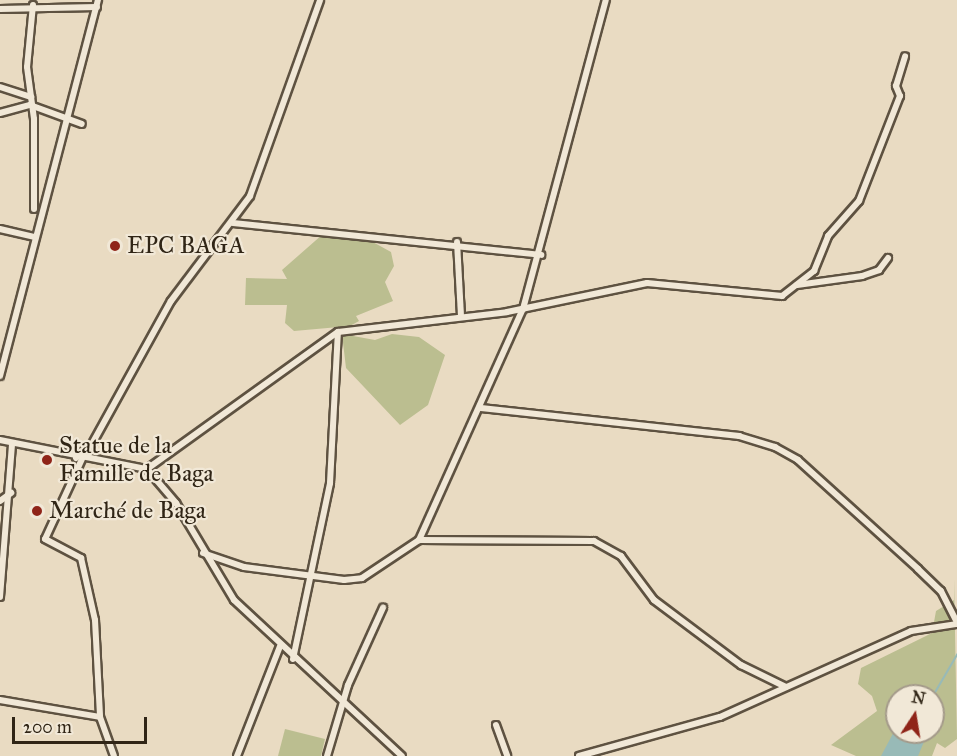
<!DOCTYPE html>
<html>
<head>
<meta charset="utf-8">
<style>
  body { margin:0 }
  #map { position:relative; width:957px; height:756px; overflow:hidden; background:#e9dbc2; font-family:"IM FELL Great Primer",serif }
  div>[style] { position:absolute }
  .green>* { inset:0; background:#bbbe90 }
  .water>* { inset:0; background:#98bab7 }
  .stream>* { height:1.5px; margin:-0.75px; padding:0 0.75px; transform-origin:0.75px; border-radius:0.75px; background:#98bab7 }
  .roads { filter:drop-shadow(2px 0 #5e5241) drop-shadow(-2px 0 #5e5241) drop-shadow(0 2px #5e5241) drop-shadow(0 -2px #5e5241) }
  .minor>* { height:6px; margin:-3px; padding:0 3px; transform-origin:3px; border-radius:3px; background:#f1e8d7 }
  .dots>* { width:16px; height:16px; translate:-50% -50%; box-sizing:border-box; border:3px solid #f1e8d7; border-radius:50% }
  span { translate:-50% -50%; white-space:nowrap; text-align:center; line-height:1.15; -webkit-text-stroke:4.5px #f1e8d7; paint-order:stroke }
  .poi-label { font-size:24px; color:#302516 }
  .left { translate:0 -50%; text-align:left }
  .north { position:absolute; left:885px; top:684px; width:60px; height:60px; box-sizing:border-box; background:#f1e8d7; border:2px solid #a49a8a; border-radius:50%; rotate:12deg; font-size:16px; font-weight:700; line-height:24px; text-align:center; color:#302516 }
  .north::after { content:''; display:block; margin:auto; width:21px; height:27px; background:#8f2418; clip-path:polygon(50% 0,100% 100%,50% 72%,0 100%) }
  .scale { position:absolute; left:12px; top:717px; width:135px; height:27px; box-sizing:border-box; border:3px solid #302516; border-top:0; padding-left:8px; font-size:18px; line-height:21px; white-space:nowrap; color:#302516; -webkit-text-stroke:4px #f1e8d7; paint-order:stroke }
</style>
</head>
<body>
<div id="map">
  <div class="green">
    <i style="clip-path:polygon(323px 234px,371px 241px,391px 252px,394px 266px,385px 282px,393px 301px,356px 316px,359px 321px,350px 326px,294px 331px,285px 323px,287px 305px,245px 305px,246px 278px,287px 279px,282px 270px)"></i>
    <i style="clip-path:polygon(342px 334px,375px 340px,392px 334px,419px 337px,445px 355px,428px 405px,400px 425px,346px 368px)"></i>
    <i style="clip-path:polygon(evenodd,954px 578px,957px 739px,945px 748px,937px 743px,932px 756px,856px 756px,831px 745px,877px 711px,872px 696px,858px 684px,861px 668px,932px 633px,936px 611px,954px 600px,954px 578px,897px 696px,933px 696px,933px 732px,897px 732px,897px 696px)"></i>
    <i style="clip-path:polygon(285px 729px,325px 739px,321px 756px,278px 756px)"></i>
  </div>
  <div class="water">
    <i style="clip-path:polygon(897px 726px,897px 732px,928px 732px,918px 756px,881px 756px)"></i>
  </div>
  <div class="stream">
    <i style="left:933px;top:696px;width:48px;rotate:-59.7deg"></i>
  </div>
  <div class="roads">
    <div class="minor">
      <i style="left:33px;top:5px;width:62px;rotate:95.5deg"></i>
      <i style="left:27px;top:67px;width:52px;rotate:82.3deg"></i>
      <i style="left:34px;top:119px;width:90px;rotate:90deg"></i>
      <i style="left:0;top:9px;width:97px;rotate:-1.2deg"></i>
      <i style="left:0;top:87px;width:33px;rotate:18deg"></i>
      <i style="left:0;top:113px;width:31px;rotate:-15deg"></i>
      <i style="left:30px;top:105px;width:55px;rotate:20.1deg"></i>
      <i style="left:233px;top:223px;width:310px;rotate:5.9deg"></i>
      <i style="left:0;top:229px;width:36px;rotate:13deg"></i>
      <i style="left:457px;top:242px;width:73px;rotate:86.9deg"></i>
      <i style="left:797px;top:285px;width:66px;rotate:-7.9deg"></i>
      <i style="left:862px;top:276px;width:18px;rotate:-19deg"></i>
      <i style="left:879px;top:270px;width:15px;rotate:-53deg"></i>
      <i style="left:0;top:376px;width:389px;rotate:-75.4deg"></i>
      <i style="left:481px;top:408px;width:260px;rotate:6.2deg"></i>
      <i style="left:739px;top:436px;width:38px;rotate:17deg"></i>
      <i style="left:775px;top:447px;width:26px;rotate:29deg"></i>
      <i style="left:798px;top:460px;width:162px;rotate:42.2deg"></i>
      <i style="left:918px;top:569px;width:32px;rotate:44deg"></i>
      <i style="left:941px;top:591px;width:35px;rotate:63deg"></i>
      <i style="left:0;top:440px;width:150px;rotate:11.2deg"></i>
      <i style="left:147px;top:469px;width:45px;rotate:49.5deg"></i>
      <i style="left:176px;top:503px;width:113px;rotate:59.1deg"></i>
      <i style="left:234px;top:600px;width:229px;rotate:42.9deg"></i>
      <i style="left:76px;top:458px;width:21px;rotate:-41deg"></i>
      <i style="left:92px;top:444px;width:163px;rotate:-61.1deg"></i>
      <i style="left:171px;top:301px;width:131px;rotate:-53deg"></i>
      <i style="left:250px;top:196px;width:208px;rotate:-70.3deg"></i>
      <i style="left:82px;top:459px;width:88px;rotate:114.8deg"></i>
      <i style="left:45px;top:539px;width:41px;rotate:27.8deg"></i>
      <i style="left:81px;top:558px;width:64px;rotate:77.3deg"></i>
      <i style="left:95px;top:620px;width:97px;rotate:87deg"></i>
      <i style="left:147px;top:469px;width:235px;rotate:-35.7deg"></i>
      <i style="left:338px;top:332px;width:170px;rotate:-6.7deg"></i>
      <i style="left:507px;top:312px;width:143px;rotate:-11.7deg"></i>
      <i style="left:647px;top:283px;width:136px;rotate:5.5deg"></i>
      <i style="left:782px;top:296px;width:41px;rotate:-38deg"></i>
      <i style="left:814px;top:271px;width:38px;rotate:-68deg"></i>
      <i style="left:828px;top:236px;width:47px;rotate:-48.5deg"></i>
      <i style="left:859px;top:201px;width:113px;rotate:-68.7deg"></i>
      <i style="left:900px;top:96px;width:11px;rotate:-112deg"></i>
      <i style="left:896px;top:86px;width:31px;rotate:-73deg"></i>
      <i style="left:0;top:501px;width:14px;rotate:-36deg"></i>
      <i style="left:419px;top:540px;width:253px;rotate:-65.8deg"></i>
      <i style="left:523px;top:309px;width:320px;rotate:-75deg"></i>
      <i style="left:203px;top:553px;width:43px;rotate:18.9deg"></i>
      <i style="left:244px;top:567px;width:101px;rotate:7.4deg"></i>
      <i style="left:344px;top:580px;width:18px;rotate:-6deg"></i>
      <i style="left:362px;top:578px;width:69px;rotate:-33.7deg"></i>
      <i style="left:419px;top:540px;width:175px;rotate:0.3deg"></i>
      <i style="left:594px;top:541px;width:31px;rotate:29deg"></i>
      <i style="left:621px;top:556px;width:55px;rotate:53.1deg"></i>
      <i style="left:654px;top:600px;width:109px;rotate:36.8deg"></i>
      <i style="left:741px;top:665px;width:50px;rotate:26.1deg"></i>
      <i style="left:0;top:597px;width:153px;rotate:-85.5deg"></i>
      <i style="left:293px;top:659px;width:180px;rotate:-78.1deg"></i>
      <i style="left:330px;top:483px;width:151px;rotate:-87deg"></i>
      <i style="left:0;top:700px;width:101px;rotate:9.6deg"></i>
      <i style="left:100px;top:717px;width:41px;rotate:70.3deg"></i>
      <i style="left:496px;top:725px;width:33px;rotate:70deg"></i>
      <i style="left:237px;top:756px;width:118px;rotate:-68.6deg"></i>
      <i style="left:327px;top:756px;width:74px;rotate:-73.5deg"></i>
      <i style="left:348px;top:685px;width:85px;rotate:-65.6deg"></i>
      <i style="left:579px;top:756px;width:146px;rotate:-15.5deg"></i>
      <i style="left:720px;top:717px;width:209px;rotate:-24.2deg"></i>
      <i style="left:911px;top:631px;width:47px;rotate:-8.7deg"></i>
    </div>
  </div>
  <div class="dots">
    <i style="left:115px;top:246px;background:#8f2418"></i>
    <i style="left:47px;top:460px;background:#8f2418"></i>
    <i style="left:37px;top:511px;background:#8f2418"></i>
  </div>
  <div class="poi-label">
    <span class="left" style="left:127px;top:246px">EPC BAGA</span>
    <span class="left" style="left:59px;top:460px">Statue de la<br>Famille de Baga</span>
    <span class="left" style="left:49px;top:511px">Marché de Baga</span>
  </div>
  <div class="north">N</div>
  <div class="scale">200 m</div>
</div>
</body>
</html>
